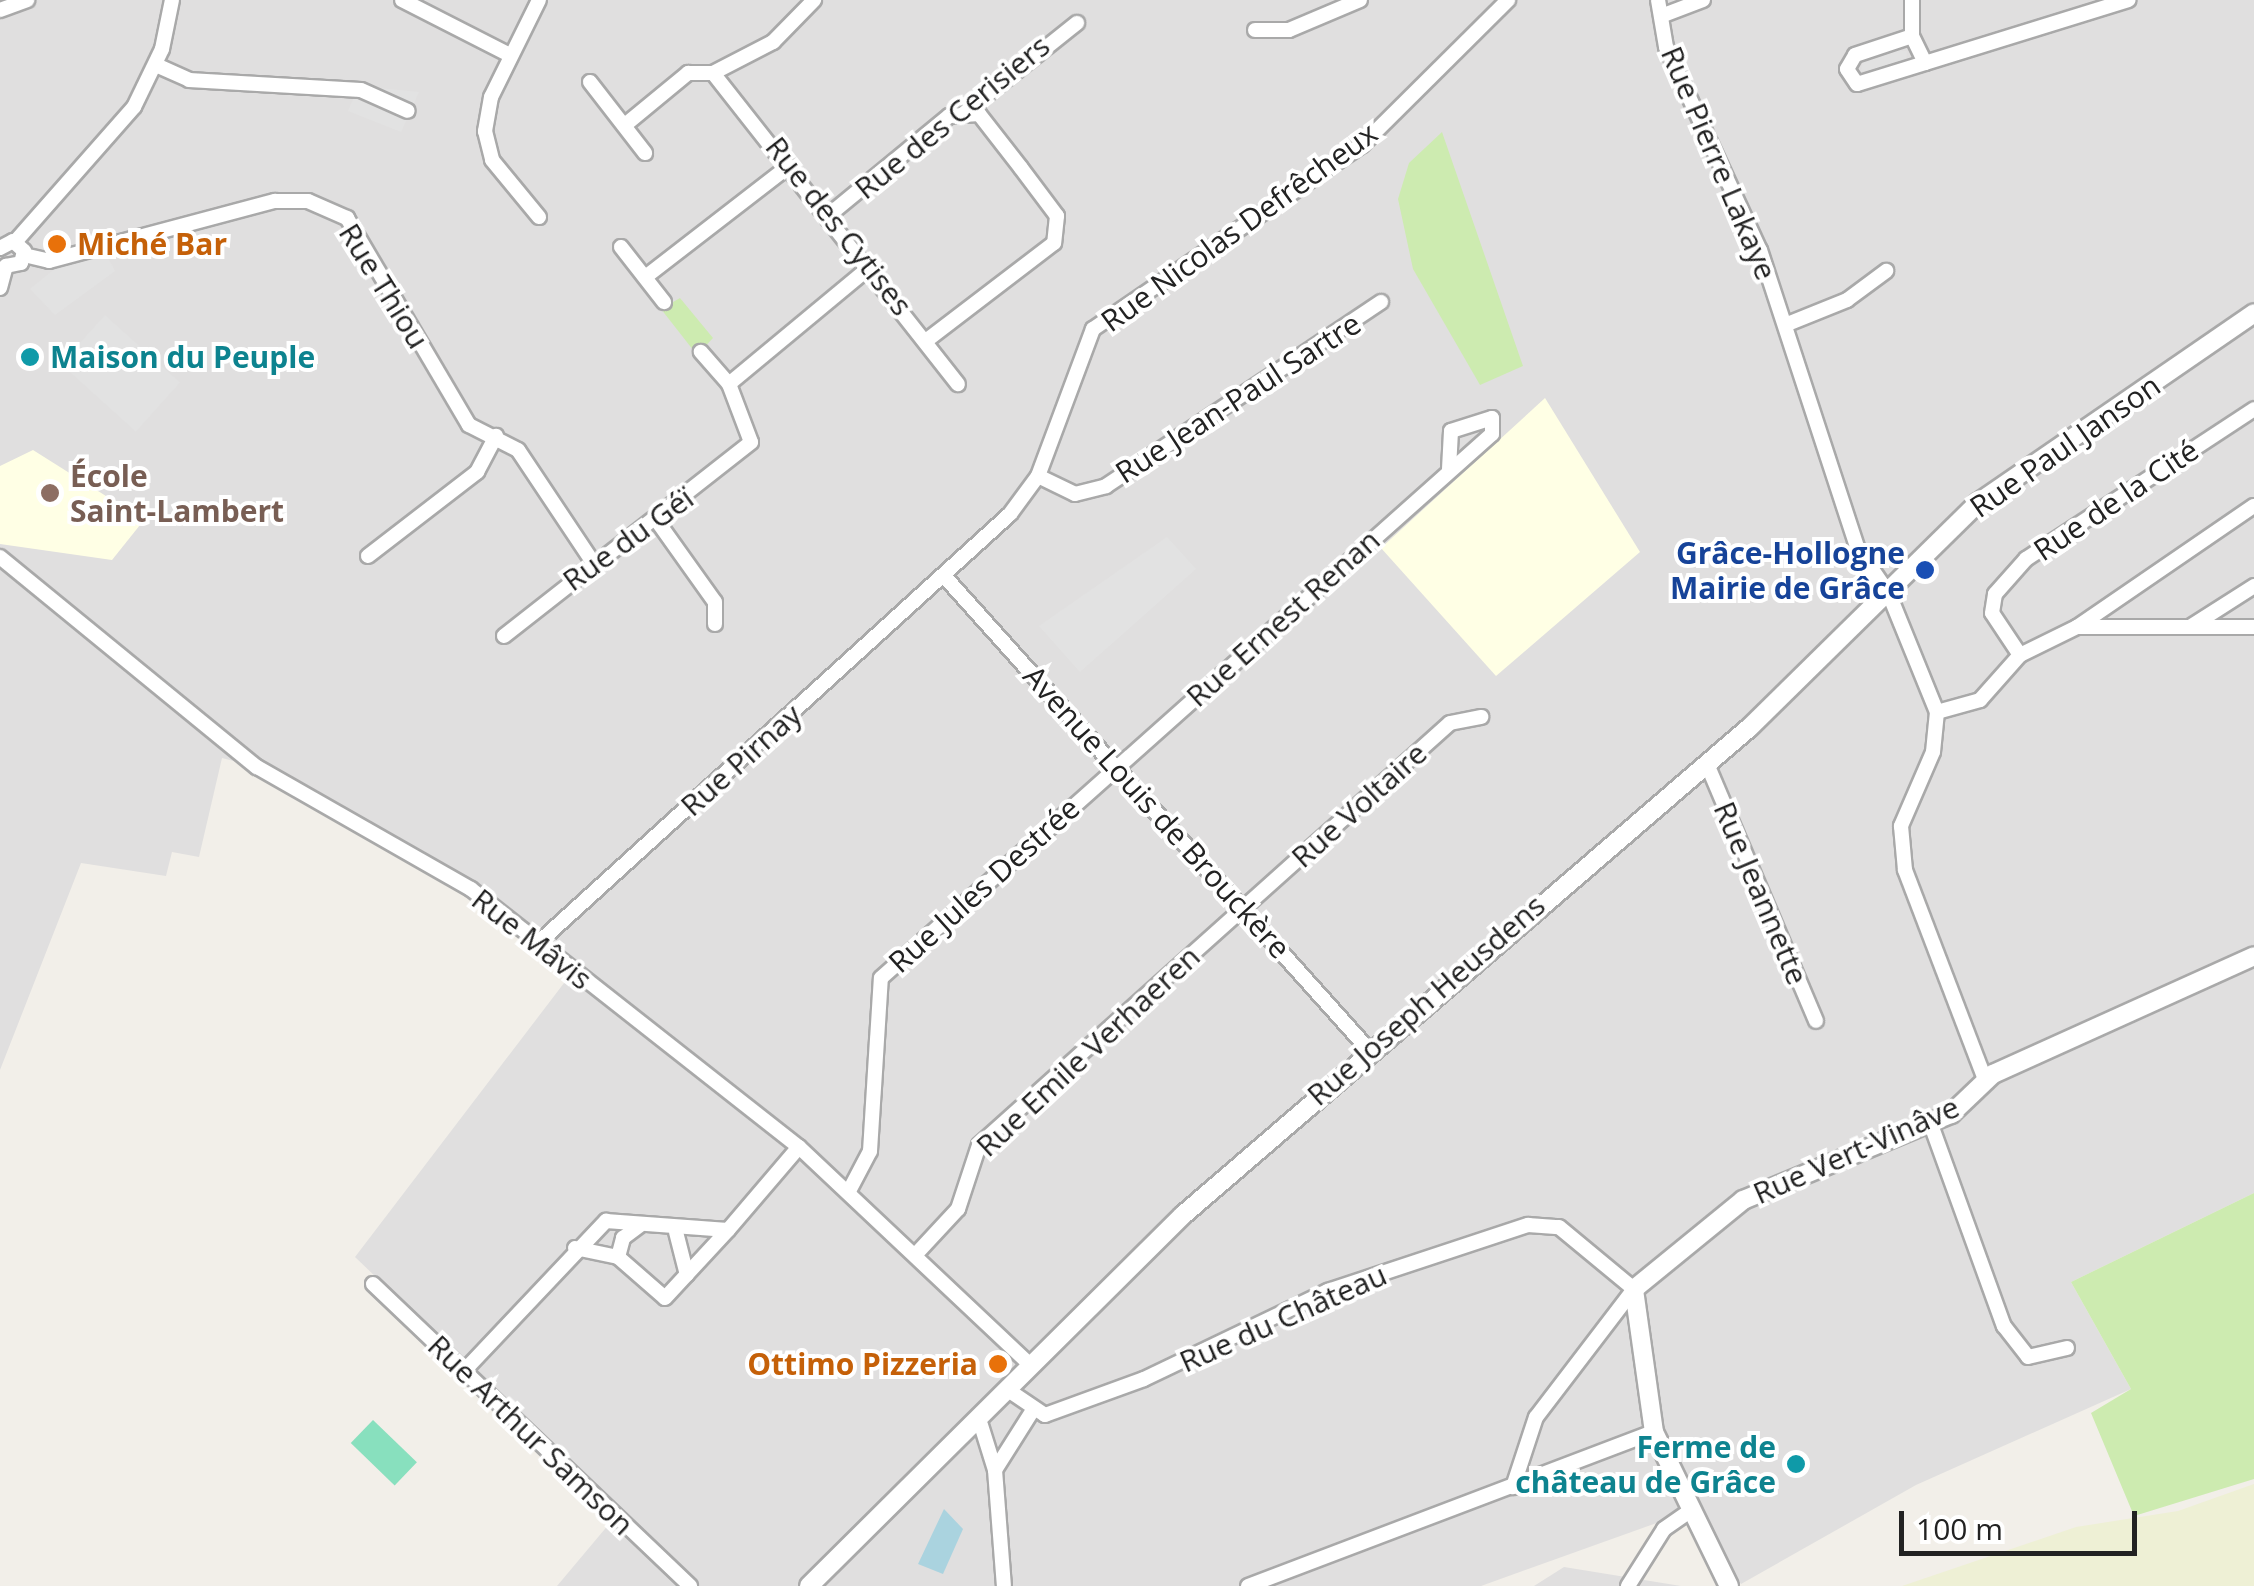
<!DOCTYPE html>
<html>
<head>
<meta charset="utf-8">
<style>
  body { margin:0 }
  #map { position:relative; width:2254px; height:1586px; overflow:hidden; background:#f2efe9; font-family:"Open Sans",sans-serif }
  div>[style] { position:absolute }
  .residential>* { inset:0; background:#e0dfdf }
  .education>* { inset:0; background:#ffffe5 }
  .farmland>* { inset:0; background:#eef0d5 }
  .grass>* { inset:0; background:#cdebb0 }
  .pitch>* { inset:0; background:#88e0be; transform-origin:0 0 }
  .parking>* { inset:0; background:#e2e2e2; transform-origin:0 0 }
  .water>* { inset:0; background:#aad3df }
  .roads { filter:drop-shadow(2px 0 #a9a9a9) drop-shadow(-2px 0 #a9a9a9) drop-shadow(0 2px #a9a9a9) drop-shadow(0 -2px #a9a9a9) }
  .minor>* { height:14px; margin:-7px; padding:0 7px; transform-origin:7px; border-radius:7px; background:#fff }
  .tertiary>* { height:18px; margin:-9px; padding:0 9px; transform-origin:9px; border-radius:9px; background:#fff }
  .dots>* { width:28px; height:28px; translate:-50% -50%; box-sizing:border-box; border:5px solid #fff; border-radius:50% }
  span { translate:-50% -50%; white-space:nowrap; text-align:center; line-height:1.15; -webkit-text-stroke:8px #fff; paint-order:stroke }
  .street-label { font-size:30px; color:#222 }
  .food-label { font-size:30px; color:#c56008; font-weight:700 }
  .left { translate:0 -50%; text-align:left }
  .right { translate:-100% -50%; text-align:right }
  .culture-label { font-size:30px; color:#0d838f; font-weight:700 }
  .education-label { font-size:30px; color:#785e54; font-weight:700 }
  .transit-label { font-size:30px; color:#164399; font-weight:700 }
  .scale { position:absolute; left:1899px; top:1511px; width:238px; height:45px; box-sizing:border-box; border:5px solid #222; border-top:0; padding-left:12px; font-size:30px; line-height:35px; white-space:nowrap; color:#222; -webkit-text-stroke:8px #fff; paint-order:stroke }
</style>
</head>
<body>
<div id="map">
  <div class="residential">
    <i style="clip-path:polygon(0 0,2254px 0,2254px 1193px,2071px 1282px,2131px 1389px,1916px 1485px,1741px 1584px,1690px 1511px,1481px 1586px,557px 1586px,620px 1511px,355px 1257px,577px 966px,257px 767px,222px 758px,199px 857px,172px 852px,166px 876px,81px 863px,0 1070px)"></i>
    <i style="clip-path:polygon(1564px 1567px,1681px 1586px,1534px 1586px)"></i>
  </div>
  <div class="education">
    <i style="clip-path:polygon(1545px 398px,1640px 552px,1496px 676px,1381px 548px)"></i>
    <i style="clip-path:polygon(33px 450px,144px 520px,112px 560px,0 544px,0 466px)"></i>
  </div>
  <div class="farmland">
    <i style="clip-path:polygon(2254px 1484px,2254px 1586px,1902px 1586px,2076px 1527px,2178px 1511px)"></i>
  </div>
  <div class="grass">
    <i style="clip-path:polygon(1442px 132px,1523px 366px,1480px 385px,1413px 269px,1398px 199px,1409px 163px)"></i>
    <i style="clip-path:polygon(680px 298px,713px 338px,697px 355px,661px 309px)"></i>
    <i style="clip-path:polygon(2254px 1193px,2254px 1479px,2134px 1516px,2091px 1413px,2131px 1389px,2071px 1282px)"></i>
  </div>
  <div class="pitch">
    <i style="left:373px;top:1420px;width:61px;height:32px;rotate:44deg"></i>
  </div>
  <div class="parking">
    <i style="clip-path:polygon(1886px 50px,1907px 51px,1906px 62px,1861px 72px,1863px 59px)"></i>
    <i style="clip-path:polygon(359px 86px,419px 92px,401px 132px,348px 111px)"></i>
    <i style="clip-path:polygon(106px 254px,115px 271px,55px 315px,30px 289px,57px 267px)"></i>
    <i style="left:105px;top:315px;width:101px;height:66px;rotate:42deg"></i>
    <i style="clip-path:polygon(1167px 537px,1196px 569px,1080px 672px,1039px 626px)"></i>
  </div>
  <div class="water">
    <i style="clip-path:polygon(944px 1509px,963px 1529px,943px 1574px,918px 1564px)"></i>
  </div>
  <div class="roads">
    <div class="minor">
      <i style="left:402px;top:0;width:121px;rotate:27deg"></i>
      <i style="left:539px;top:0;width:108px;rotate:116.3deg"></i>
      <i style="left:491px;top:97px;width:35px;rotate:100deg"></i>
      <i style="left:485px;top:131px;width:30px;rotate:76deg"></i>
      <i style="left:492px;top:160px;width:74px;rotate:50.5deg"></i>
      <i style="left:1658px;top:0;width:48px;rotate:80.3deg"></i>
      <i style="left:1666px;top:47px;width:224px;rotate:65.2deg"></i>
      <i style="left:1760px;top:250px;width:315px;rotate:71.9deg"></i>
      <i style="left:1858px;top:549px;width:55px;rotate:55.4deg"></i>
      <i style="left:1889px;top:594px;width:127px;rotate:67.9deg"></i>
      <i style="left:1937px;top:712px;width:40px;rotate:95.7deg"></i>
      <i style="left:1933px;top:752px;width:81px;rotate:113.4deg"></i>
      <i style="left:1901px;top:826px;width:44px;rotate:84.8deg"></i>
      <i style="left:1905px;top:870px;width:227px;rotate:69.1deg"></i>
      <i style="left:1912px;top:0;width:36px;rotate:90deg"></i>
      <i style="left:1912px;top:36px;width:30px;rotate:64deg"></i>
      <i style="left:1925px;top:63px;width:71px;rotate:162.8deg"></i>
      <i style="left:1857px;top:84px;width:18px;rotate:-124deg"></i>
      <i style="left:1847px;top:69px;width:16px;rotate:-60deg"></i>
      <i style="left:1855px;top:55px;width:60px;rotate:-18.4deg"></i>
      <i style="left:0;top:10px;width:29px;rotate:-20deg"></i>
      <i style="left:1661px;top:16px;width:45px;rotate:-20.9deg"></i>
      <i style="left:1255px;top:30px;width:34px"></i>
      <i style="left:1289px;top:30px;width:77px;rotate:-22.9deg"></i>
      <i style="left:1925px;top:63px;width:213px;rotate:-17.2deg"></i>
      <i style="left:156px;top:65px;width:36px;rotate:24deg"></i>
      <i style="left:189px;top:80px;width:172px;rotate:3.3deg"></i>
      <i style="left:361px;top:90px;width:51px;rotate:24.1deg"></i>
      <i style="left:713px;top:73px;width:396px;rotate:51.8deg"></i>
      <i style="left:713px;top:73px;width:68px;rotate:-27.3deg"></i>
      <i style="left:773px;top:42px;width:59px;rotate:-45.7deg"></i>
      <i style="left:590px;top:82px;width:90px;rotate:52.2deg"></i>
      <i style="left:963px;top:114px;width:146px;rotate:-38.6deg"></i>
      <i style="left:625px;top:125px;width:82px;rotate:-39.5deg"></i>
      <i style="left:688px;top:73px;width:25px"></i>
      <i style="left:829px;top:215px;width:156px;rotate:-39.5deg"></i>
      <i style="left:949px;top:116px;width:30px;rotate:-4deg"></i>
      <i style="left:979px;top:114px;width:68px;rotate:52.1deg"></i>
      <i style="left:1021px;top:168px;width:60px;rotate:53.1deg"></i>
      <i style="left:1057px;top:216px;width:27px;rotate:96deg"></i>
      <i style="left:1054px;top:243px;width:160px;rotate:142.6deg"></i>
      <i style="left:15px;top:242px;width:180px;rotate:-48.6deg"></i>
      <i style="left:134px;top:107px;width:64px;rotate:-64.2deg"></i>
      <i style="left:162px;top:49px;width:50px;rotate:-78.5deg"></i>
      <i style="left:621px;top:247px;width:70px;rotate:52deg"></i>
      <i style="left:0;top:248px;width:15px;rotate:-28deg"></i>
      <i style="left:13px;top:241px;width:15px;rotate:42deg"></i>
      <i style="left:24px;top:251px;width:12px;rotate:104deg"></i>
      <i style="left:21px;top:263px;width:15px;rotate:169deg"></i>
      <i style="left:24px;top:255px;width:26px;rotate:13deg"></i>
      <i style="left:49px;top:261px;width:234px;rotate:-14.9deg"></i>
      <i style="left:275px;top:201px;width:33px"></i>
      <i style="left:308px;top:201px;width:43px;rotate:23.6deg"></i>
      <i style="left:347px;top:218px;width:240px;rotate:59.5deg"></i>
      <i style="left:469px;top:425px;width:55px;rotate:27deg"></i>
      <i style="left:518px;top:450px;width:133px;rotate:56.3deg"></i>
      <i style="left:648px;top:275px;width:178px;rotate:-37.7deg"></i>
      <i style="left:0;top:288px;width:23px;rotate:-75deg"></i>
      <i style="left:1785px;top:325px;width:67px;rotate:-22deg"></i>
      <i style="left:1847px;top:300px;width:49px;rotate:-36.6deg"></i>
      <i style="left:729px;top:384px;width:183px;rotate:-39.7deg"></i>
      <i style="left:1038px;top:476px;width:41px;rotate:25.9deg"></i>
      <i style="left:1075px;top:494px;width:32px;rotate:-14deg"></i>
      <i style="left:1106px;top:486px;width:331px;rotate:-33.8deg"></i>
      <i style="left:655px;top:518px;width:103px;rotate:54.5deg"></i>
      <i style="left:715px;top:602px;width:22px;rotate:90deg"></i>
      <i style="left:368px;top:556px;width:138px;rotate:-37.6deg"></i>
      <i style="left:477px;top:472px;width:41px;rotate:-62.2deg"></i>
      <i style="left:0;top:557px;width:332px;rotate:39.3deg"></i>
      <i style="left:257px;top:767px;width:246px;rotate:29.7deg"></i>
      <i style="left:471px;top:889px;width:417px;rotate:38.2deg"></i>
      <i style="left:799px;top:1147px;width:319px;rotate:43.3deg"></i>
      <i style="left:945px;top:577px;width:634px;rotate:48.13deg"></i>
      <i style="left:2077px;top:627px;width:214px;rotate:-34.4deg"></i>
      <i style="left:2190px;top:627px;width:76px;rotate:-32.6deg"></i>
      <i style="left:504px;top:636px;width:314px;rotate:-38.1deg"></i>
      <i style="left:751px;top:442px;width:62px;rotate:-110.8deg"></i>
      <i style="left:729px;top:384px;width:43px;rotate:-131.2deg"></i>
      <i style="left:2020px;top:655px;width:50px;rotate:-123.7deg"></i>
      <i style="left:1992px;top:613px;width:19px;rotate:-81deg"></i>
      <i style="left:1995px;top:594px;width:47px;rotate:-48.5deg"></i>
      <i style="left:2026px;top:559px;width:273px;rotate:-33.3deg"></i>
      <i style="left:1937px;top:712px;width:45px;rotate:-15.6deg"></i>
      <i style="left:1980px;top:700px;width:60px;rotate:-48.4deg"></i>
      <i style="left:2020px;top:655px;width:64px;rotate:-26.2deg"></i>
      <i style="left:2077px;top:627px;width:177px"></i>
      <i style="left:1707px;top:764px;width:279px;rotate:67deg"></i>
      <i style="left:537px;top:944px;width:639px;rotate:-42.27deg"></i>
      <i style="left:1010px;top:514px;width:47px;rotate:-53.6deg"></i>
      <i style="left:1038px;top:476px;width:157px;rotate:-69.5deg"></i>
      <i style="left:1093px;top:329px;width:326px;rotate:-34.4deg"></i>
      <i style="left:1362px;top:145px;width:206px;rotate:-44.8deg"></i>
      <i style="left:1930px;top:1122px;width:217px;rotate:70.1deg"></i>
      <i style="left:2004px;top:1326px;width:39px;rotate:52deg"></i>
      <i style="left:2028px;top:1357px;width:40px;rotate:-13deg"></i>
      <i style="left:849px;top:1191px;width:45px;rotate:-62.3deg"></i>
      <i style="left:870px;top:1151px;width:173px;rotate:-86.4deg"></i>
      <i style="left:881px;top:978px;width:818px;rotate:-41.68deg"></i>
      <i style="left:1492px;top:434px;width:16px;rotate:-90deg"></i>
      <i style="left:1492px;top:418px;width:43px;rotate:162.4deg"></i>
      <i style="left:1451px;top:431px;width:39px;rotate:93deg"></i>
      <i style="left:676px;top:1232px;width:44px;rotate:75.7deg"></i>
      <i style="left:575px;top:1248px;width:44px;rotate:11.8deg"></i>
      <i style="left:618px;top:1257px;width:62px;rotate:41.1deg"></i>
      <i style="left:665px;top:1298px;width:93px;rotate:-47.2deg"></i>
      <i style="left:918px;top:1252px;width:59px;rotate:-47.1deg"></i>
      <i style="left:958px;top:1209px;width:67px;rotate:-71.8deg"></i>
      <i style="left:979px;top:1145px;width:632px;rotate:-41.86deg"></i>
      <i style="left:1450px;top:723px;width:32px;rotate:-11deg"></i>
      <i style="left:618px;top:1257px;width:20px;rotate:-75deg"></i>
      <i style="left:623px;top:1238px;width:21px;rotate:-37deg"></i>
      <i style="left:373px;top:1284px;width:438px;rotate:43.6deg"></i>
      <i style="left:464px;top:1371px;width:207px;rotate:-46.6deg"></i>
      <i style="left:606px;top:1221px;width:122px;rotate:4.2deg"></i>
      <i style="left:728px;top:1230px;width:109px;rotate:-49.5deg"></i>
      <i style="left:1011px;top:1392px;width:41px;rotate:34.1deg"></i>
      <i style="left:1045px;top:1415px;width:105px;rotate:-20deg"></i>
      <i style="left:1144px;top:1379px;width:204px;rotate:-25.6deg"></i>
      <i style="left:1328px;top:1291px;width:211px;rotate:-18.3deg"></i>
      <i style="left:1528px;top:1225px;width:31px;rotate:4deg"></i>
      <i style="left:1559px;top:1227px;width:97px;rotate:39.6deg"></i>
      <i style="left:1634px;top:1289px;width:161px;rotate:127.4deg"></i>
      <i style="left:1536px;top:1417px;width:74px;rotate:108.2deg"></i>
      <i style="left:981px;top:1425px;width:47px;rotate:72.7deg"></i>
      <i style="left:995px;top:1470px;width:116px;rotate:85.6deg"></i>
      <i style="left:995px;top:1470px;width:67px;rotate:-57.7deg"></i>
      <i style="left:1248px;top:1586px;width:434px;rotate:-20.8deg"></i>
      <i style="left:1628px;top:1586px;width:67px;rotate:-57.7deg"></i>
      <i style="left:1664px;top:1529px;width:32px;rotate:-35deg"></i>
    </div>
    <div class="tertiary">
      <i style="left:809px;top:1586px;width:527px;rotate:-44.77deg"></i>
      <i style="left:1183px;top:1215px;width:748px;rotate:-40.72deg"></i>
      <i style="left:1750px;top:727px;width:320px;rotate:-44.5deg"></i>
      <i style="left:1978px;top:503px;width:335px;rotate:-34.5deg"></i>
      <i style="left:1729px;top:1586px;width:171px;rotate:-116deg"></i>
      <i style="left:1654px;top:1432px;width:144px;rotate:-98deg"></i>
      <i style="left:1634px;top:1289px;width:141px;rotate:-39.2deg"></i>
      <i style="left:1743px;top:1200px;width:225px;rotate:-22.5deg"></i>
      <i style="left:1951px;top:1114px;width:58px;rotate:-43.6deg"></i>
      <i style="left:1993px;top:1074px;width:286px;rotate:-24.3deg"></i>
    </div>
  </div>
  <div class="dots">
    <i style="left:57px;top:244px;background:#e8710a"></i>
    <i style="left:30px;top:357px;background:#0f9aa8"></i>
    <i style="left:50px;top:493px;background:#8d6e63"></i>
    <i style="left:1925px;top:570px;background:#1a4fb4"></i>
    <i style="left:998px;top:1364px;background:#e8710a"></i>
    <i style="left:1796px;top:1464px;background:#0f9aa8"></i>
  </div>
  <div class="street-label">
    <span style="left:952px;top:117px;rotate:-39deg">Rue des Cerisiers</span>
    <span style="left:1719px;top:163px;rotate:67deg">Rue Pierre Lakaye</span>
    <span style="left:839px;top:226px;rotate:52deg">Rue des Cytises</span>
    <span style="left:1239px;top:227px;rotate:-36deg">Rue Nicolas Defrêcheux</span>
    <span style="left:384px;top:286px;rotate:58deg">Rue Thiou</span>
    <span style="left:1238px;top:398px;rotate:-33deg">Rue Jean-Paul Sartre</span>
    <span style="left:2065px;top:446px;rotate:-35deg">Rue Paul Janson</span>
    <span style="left:2116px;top:500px;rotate:-34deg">Rue de la Cité</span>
    <span style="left:628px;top:539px;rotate:-36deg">Rue du Géï</span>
    <span style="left:1283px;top:618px;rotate:-42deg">Rue Ernest Renan</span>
    <span style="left:741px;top:760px;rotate:-42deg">Rue Pirnay</span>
    <span style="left:1359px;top:805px;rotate:-42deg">Rue Voltaire</span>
    <span style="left:1157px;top:812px;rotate:48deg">Avenue Louis de Brouckère</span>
    <span style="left:984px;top:885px;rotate:-42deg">Rue Jules Destrée</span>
    <span style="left:1761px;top:893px;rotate:67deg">Rue Jeannette</span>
    <span style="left:532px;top:939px;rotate:38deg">Rue Mâvis</span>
    <span style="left:1426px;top:1000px;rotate:-41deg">Rue Joseph Heusdens</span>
    <span style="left:1088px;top:1051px;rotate:-43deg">Rue Emile Verhaeren</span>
    <span style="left:1856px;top:1150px;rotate:-24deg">Rue Vert-Vinâve</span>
    <span style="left:1283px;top:1318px;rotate:-24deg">Rue du Château</span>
    <span style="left:531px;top:1435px;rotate:44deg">Rue Arthur Samson</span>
  </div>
  <div class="food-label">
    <span class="left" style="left:77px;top:244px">Miché Bar</span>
    <span class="right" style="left:978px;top:1364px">Ottimo Pizzeria</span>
  </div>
  <div class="culture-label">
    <span class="left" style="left:50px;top:357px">Maison du Peuple</span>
    <span class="right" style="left:1776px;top:1464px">Ferme de<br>château de Grâce</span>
  </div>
  <div class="education-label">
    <span class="left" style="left:70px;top:493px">École<br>Saint-Lambert</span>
  </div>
  <div class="transit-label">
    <span class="right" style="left:1905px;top:570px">Grâce-Hollogne<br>Mairie de Grâce</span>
  </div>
  <div class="scale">100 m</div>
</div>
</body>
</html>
